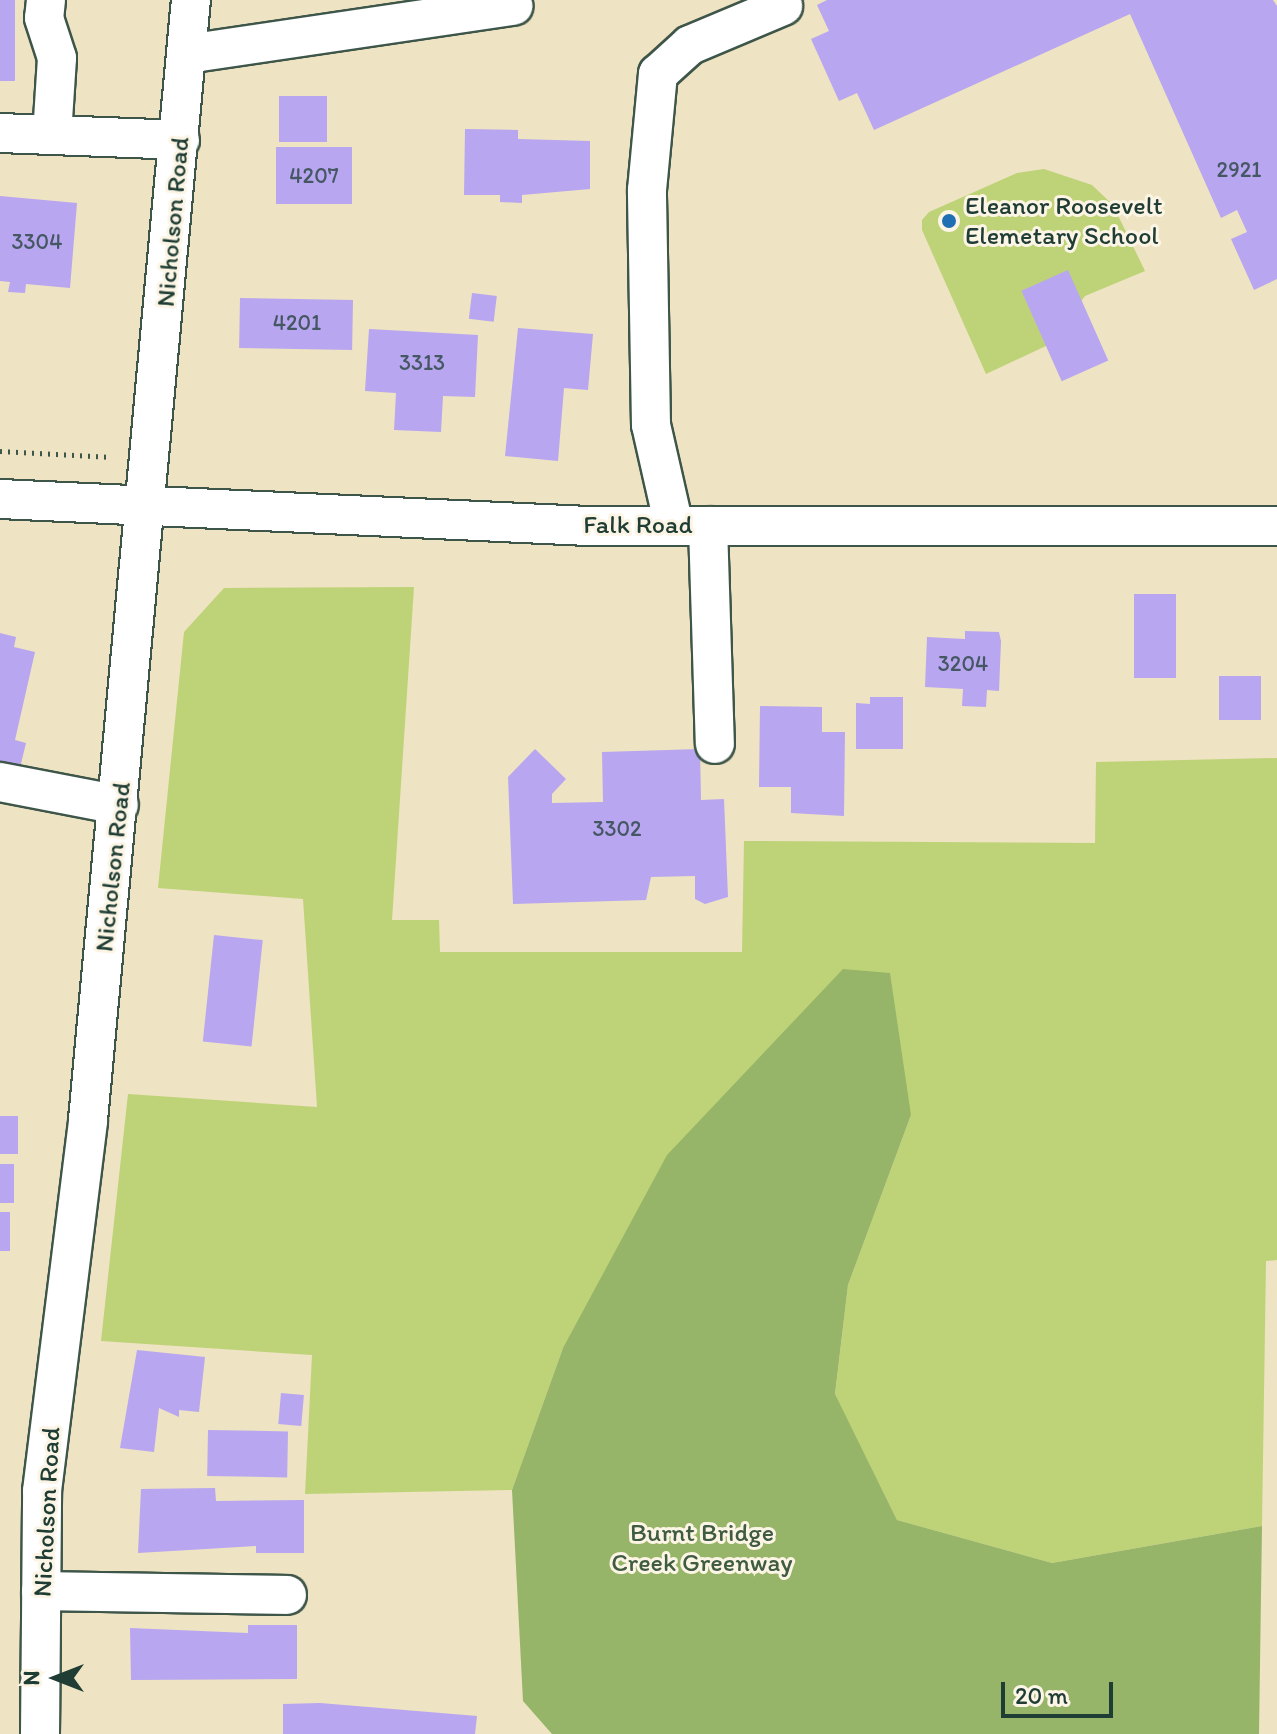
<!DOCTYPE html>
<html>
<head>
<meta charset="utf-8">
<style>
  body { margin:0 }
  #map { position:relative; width:1277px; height:1734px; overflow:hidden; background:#eee3c2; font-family:Itim,sans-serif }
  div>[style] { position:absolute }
  .green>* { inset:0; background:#bed377 }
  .forest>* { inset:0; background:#96b568 }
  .building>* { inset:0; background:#b8a6f1; transform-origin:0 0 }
  .path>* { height:5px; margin-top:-2.5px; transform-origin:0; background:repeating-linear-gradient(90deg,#3e5649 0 2px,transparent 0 8px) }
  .roads { filter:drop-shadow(2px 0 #3e5649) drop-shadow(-2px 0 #3e5649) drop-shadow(0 2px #3e5649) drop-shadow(0 -2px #3e5649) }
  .minor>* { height:38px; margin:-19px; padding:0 19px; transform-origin:19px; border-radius:19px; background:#fff }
  .dots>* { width:22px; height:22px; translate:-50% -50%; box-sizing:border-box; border:4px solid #fcf5e5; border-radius:50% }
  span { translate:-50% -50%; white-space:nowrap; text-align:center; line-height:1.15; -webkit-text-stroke:6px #fcf5e5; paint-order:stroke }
  .number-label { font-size:22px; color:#455763 }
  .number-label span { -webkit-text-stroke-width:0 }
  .poi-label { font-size:26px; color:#1f3d34 }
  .left { translate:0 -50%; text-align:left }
  .street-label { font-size:26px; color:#1f3d34 }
  .park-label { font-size:26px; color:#3f5b41 }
  .north { position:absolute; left:16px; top:1638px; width:80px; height:80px; -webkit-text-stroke:6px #fcf5e5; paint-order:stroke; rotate:270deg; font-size:22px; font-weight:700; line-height:32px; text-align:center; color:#1f3d34 }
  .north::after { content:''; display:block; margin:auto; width:28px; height:36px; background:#1f3d34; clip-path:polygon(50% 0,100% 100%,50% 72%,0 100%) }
  .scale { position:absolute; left:1001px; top:1682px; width:112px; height:36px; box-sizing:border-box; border:4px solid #1f3d34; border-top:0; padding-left:10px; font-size:24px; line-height:28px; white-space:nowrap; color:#1f3d34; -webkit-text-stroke:6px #fcf5e5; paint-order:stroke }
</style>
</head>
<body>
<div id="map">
  <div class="green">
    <i style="clip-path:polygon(1044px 169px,1092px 185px,1113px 205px,1145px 271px,1085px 296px,1046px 346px,986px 374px,922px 230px,922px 220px,929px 212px,1017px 173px)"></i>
    <i style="clip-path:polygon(414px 587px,392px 920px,439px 920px,440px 952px,742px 952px,744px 841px,1095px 843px,1096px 762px,1277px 758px,1277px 1260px,1266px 1261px,1262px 1526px,1052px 1563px,897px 1520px,835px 1395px,848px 1285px,911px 1115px,563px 1348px,512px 1490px,305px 1494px,312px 1355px,101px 1341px,128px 1094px,317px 1107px,303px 899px,158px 888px,184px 632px,224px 588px)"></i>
  </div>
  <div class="forest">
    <i style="clip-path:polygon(843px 969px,890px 973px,911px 1115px,848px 1285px,835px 1394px,897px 1520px,1052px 1563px,1262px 1526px,1259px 1734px,552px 1734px,523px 1701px,512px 1490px,563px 1348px,667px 1155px)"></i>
  </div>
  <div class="building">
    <i style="left:0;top:0;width:15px;height:81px"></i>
    <i style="clip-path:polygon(827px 0,1273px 0,1277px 6px,1277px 279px,1254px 290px,1231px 239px,1247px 232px,1237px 210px,1221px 218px,1130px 14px,874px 130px,857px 93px,839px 101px,811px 39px,829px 31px,817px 5px)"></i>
    <i style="left:279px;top:96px;width:48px;height:46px"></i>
    <i style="clip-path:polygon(465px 129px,518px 130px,518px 139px,590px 141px,590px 189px,522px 195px,522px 203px,500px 202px,500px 195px,464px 195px)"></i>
    <i style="left:276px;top:147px;width:76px;height:57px"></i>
    <i style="clip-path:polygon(0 196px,77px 203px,70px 288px,26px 284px,25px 293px,8px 292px,10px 282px,0 281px)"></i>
    <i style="left:1068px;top:270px;width:99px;height:51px;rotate:66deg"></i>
    <i style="left:472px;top:293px;width:25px;height:26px;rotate:7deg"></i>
    <i style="left:240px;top:298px;width:113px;height:50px;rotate:1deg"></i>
    <i style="clip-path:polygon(518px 328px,593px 334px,588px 390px,564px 388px,558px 461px,505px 456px)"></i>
    <i style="clip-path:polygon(369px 329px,478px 335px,475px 397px,443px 396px,441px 432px,394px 430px,396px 393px,365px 391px)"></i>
    <i style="left:1134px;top:594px;width:42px;height:84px"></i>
    <i style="clip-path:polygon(965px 631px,999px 632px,1001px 641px,999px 691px,987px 690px,986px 707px,962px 706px,963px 689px,925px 687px,927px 637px,965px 639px)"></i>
    <i style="clip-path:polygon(0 633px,16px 637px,14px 647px,35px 652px,15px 740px,26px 743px,18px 776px,0 771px)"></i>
    <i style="left:1219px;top:676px;width:42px;height:44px"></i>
    <i style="clip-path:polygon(870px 697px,903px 697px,903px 749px,856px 749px,856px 703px,870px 704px)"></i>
    <i style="clip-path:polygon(760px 706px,822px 707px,822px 732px,845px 732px,844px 816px,791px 813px,791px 787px,759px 787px)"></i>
    <i style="clip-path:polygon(535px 749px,566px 779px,552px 794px,552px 803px,603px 802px,602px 752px,700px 749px,701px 800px,724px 799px,728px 897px,705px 904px,695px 899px,695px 876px,651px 877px,646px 900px,513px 904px,508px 777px)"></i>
    <i style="left:214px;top:935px;width:49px;height:107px;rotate:6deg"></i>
    <i style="left:0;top:1116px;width:18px;height:38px"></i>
    <i style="left:0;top:1164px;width:14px;height:39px"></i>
    <i style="left:0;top:1212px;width:10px;height:39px"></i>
    <i style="clip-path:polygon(137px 1350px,205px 1357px,199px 1412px,179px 1410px,179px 1417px,159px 1408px,154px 1452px,120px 1448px)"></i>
    <i style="left:281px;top:1393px;width:23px;height:31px;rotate:5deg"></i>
    <i style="left:208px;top:1430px;width:80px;height:46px;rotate:1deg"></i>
    <i style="clip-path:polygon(215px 1488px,216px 1501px,304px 1500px,304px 1553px,256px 1553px,256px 1546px,138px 1553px,141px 1489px)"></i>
    <i style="clip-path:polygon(248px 1625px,297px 1625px,297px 1679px,131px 1680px,130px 1628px,248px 1633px)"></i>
    <i style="clip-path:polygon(320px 1703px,477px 1716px,475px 1734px,283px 1734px,283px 1704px)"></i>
  </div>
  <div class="path">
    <i style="left:0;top:451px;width:112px;rotate:3.1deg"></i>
  </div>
  <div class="roads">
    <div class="minor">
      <i style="left:46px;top:0;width:18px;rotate:96deg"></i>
      <i style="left:44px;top:18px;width:42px;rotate:72deg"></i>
      <i style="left:57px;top:58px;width:77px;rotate:93.7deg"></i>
      <i style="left:187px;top:54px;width:330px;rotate:-8.4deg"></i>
      <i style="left:0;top:133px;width:180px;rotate:2.2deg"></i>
      <i style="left:0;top:499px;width:589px;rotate:2.63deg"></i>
      <i style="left:588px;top:526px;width:689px"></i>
      <i style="left:674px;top:526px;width:104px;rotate:-102.8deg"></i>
      <i style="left:651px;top:425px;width:235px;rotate:-91deg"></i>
      <i style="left:647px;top:190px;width:117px;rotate:-84.6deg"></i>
      <i style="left:658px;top:74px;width:43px;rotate:-42.2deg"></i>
      <i style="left:690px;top:45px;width:101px;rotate:-22.8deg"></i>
      <i style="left:708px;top:526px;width:218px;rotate:88.2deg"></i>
      <i style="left:0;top:782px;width:121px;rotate:10.9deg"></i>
      <i style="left:41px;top:1591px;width:246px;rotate:0.9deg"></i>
      <i style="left:40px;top:1734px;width:243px;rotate:-89.5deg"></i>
      <i style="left:42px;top:1491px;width:374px;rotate:-82.9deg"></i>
      <i style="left:88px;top:1120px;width:1125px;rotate:-84.75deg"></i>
    </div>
  </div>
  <div class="dots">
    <i style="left:949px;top:221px;background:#1f6fb2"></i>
  </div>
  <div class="number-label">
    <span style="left:1239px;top:170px">2921</span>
    <span style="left:314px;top:176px">4207</span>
    <span style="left:37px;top:242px">3304</span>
    <span style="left:297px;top:323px">4201</span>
    <span style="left:422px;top:363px">3313</span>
    <span style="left:963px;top:664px">3204</span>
    <span style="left:617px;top:829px">3302</span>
  </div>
  <div class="poi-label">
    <span class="left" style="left:965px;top:221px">Eleanor Roosevelt<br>Elemetary School</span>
  </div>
  <div class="street-label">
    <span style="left:173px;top:222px;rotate:-85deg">Nicholson Road</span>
    <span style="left:638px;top:525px">Falk Road</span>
    <span style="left:113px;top:867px;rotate:-84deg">Nicholson Road</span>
    <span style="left:47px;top:1512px;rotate:-87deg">Nicholson Road</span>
  </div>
  <div class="park-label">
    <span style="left:702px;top:1548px">Burnt Bridge<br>Creek Greenway</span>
  </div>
  <div class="north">N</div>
  <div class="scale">20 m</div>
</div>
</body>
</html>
